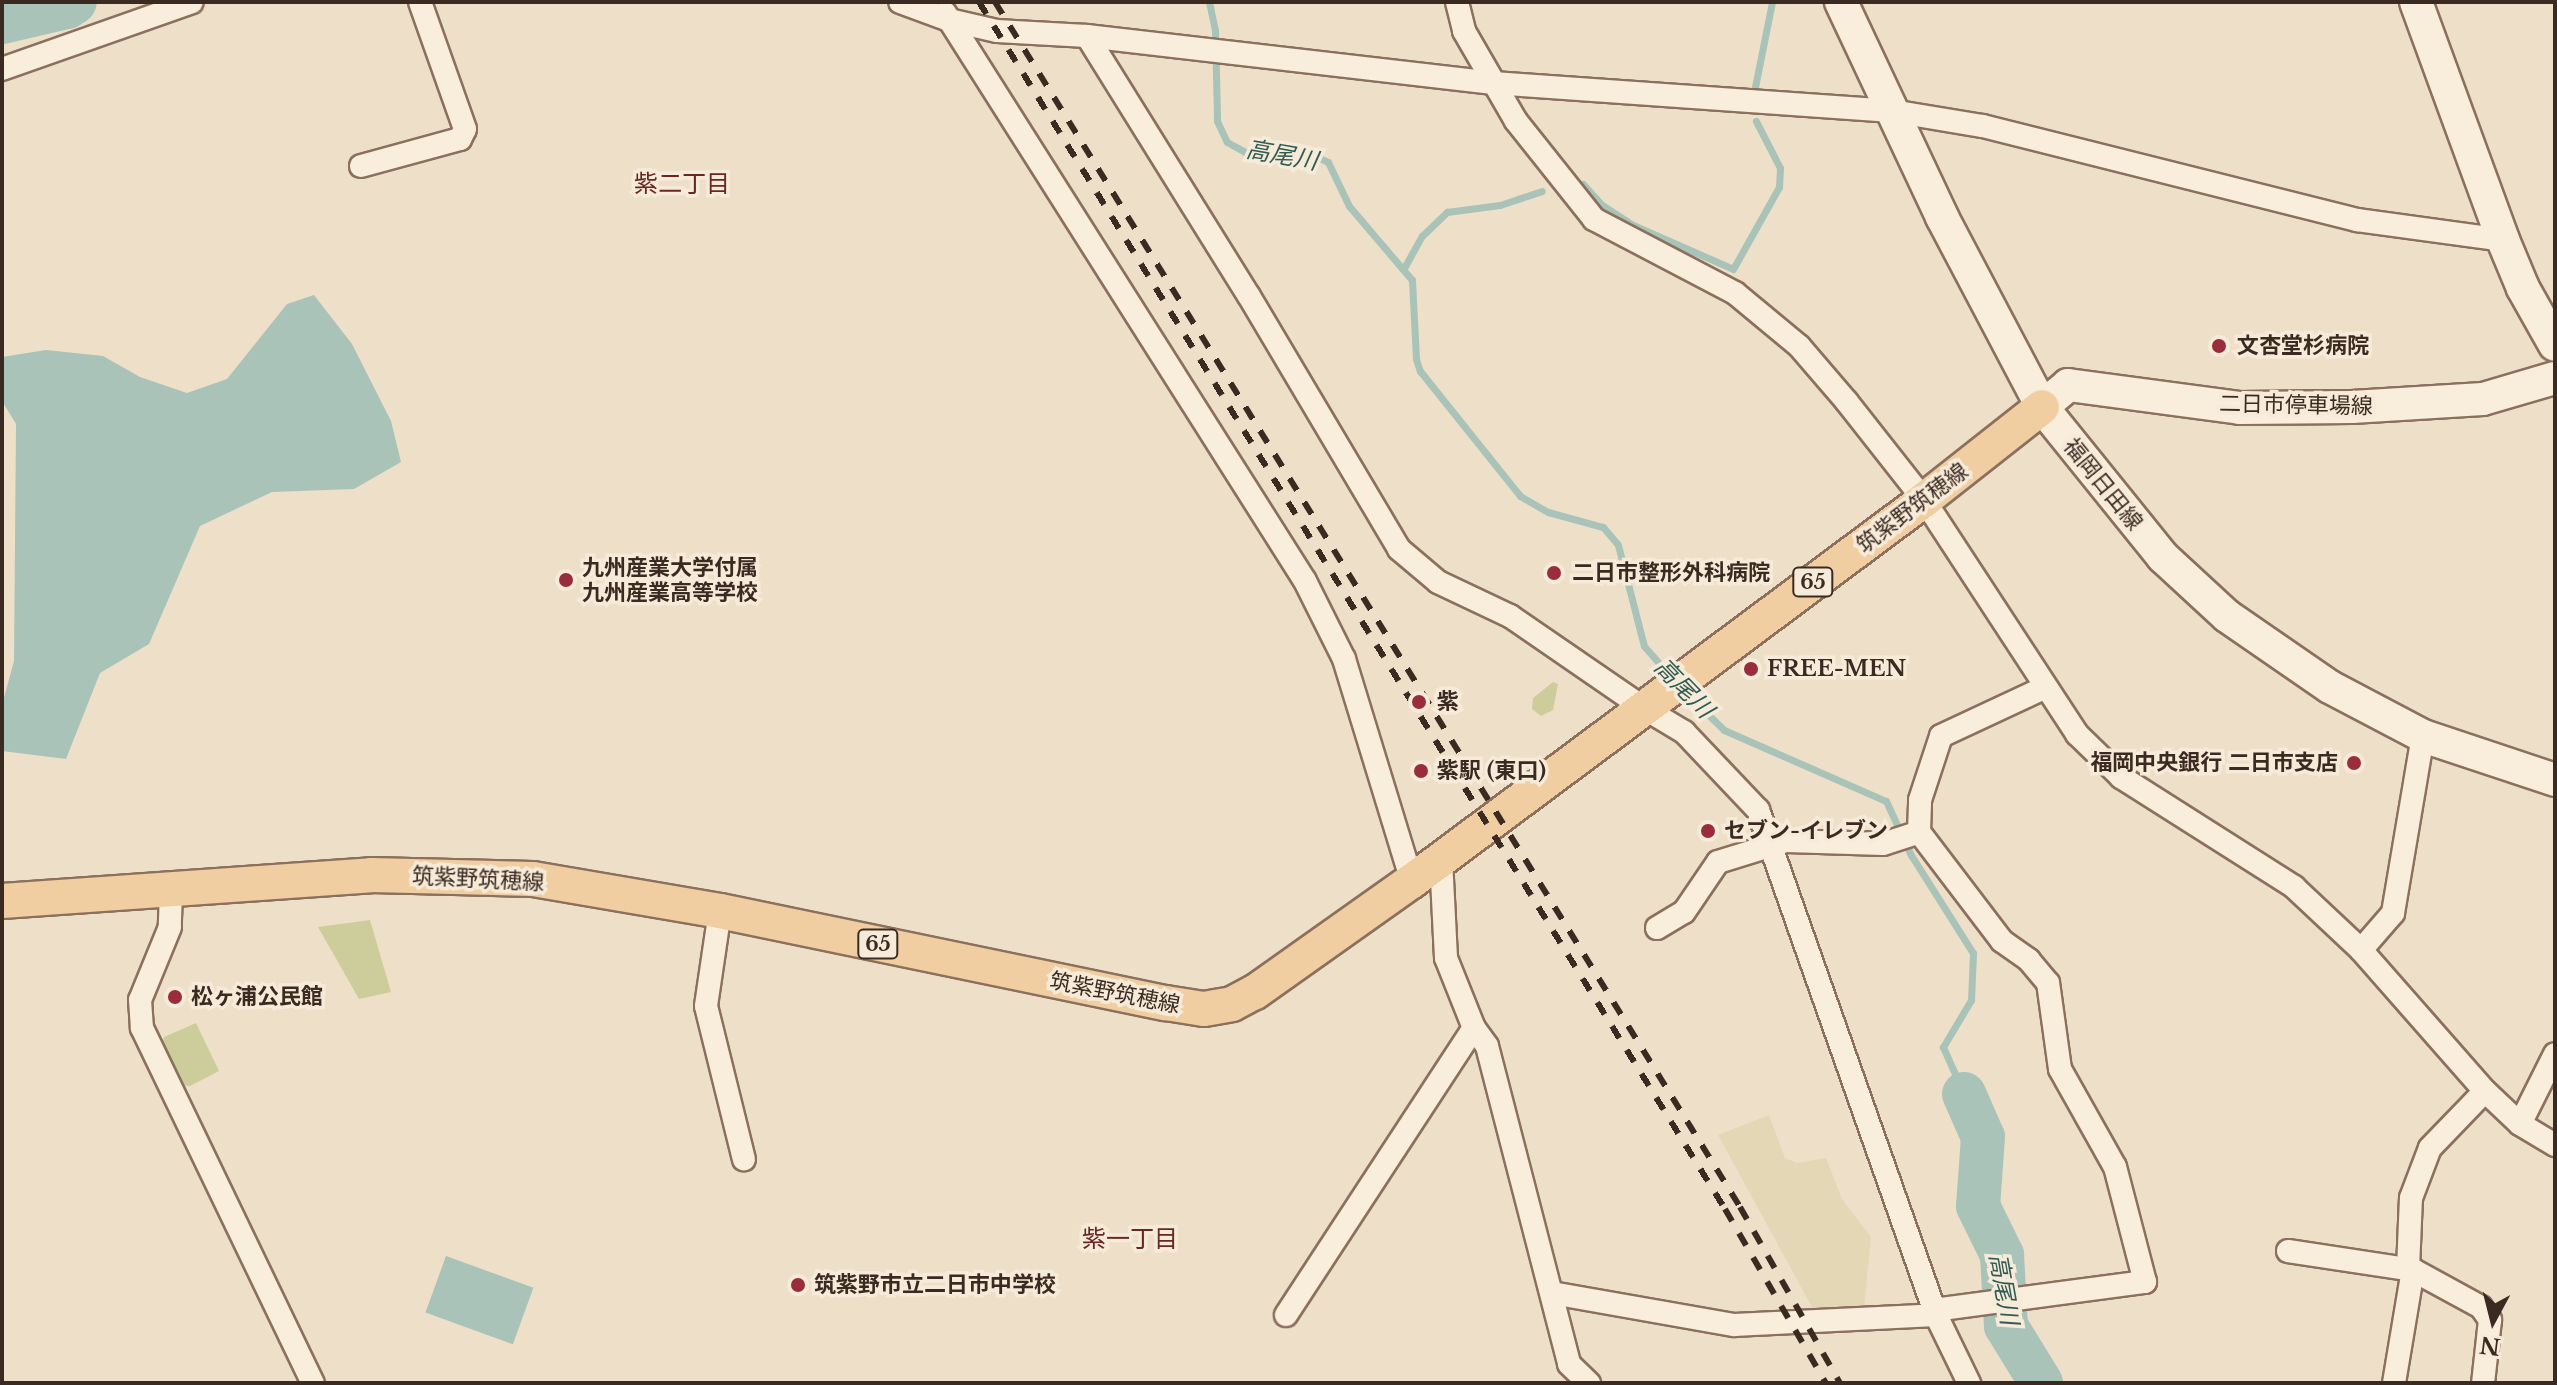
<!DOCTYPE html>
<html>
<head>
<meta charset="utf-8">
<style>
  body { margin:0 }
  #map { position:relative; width:2557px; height:1385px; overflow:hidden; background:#eedfc8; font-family:"Libre Baskerville","Noto Sans JP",serif }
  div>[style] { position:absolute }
  .farmland>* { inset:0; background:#e4d7b6 }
  .green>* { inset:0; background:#cdcd9c }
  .water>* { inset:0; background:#a9c3b8; transform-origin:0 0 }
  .stream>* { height:7px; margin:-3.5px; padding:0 3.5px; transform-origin:3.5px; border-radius:3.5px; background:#a9c3b8 }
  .river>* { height:44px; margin:-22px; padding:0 22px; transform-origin:22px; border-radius:22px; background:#a9c3b8 }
  .roads { filter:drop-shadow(2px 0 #8b705d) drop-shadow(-2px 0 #8b705d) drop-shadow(0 2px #8b705d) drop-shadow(0 -2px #8b705d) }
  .street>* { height:22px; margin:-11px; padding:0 11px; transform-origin:11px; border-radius:11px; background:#f9eddc }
  .secondary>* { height:32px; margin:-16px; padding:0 16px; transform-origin:16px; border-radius:16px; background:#f9eddc }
  .primary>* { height:34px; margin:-17px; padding:0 17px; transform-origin:17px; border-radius:17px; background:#f0cea2 }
  .rail>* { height:6px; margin-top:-3px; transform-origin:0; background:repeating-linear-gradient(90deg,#3b2a21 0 14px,transparent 0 28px) }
  .dots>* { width:22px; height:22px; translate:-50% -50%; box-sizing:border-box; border:4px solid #f6ead8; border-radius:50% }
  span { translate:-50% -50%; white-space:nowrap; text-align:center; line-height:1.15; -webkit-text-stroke:7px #f6ead8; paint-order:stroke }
  .shield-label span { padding:2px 6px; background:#f6ead8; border:2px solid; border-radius:6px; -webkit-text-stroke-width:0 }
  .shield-label { font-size:20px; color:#3b2a21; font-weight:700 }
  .poi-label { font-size:22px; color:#3b2a21; font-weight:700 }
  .left { translate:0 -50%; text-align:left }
  .right { translate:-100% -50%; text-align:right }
  .street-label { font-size:22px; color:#3b2a21 }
  .water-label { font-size:24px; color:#305b53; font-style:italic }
  .neighbourhood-label { font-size:24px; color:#682720 }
  .frame { position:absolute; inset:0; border:4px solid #3b2a21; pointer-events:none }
  .north { position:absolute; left:2453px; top:1281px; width:80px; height:80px; -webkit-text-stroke:6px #f6ead8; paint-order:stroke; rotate:187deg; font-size:22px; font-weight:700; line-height:32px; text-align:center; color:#3b2a21 }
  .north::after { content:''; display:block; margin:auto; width:28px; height:36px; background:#3b2a21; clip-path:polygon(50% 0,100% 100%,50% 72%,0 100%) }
</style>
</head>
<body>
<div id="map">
  <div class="farmland">
    <i style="clip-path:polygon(1769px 1115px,1785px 1158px,1797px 1163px,1826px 1158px,1842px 1199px,1871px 1237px,1864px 1309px,1813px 1309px,1718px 1135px)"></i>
  </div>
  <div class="green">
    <i style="clip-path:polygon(1553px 682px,1558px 684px,1553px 710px,1541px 716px,1532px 709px,1533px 698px)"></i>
    <i style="clip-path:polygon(370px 920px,391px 992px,359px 999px,318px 927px)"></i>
    <i style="clip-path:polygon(196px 1023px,219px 1071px,190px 1086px,179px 1085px,161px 1050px,164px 1037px)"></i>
  </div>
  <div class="water">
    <i style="clip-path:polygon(314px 295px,352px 344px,391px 421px,401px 462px,354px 489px,272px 492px,200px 526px,149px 644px,100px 673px,66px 759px,2px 751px,2px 705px,14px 661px,16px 424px,2px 401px,2px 357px,46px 350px,103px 356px,140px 377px,187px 393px,227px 379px,287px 304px)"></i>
    <i style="left:446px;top:1256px;width:93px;height:60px;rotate:20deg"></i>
  </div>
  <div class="stream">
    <i style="left:1209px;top:2px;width:29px;rotate:78deg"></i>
    <i style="left:1215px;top:30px;width:91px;rotate:88.7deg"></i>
    <i style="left:1217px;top:121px;width:23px;rotate:65deg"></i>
    <i style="left:1227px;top:142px;width:21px;rotate:29deg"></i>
    <i style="left:1245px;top:152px;width:70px;rotate:3.3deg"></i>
    <i style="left:1315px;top:156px;width:14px;rotate:25deg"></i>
    <i style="left:1328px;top:162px;width:49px;rotate:64.5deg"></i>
    <i style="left:1349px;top:206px;width:97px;rotate:49.6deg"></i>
    <i style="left:1412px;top:280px;width:79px;rotate:87.1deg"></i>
    <i style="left:1416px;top:359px;width:13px;rotate:72deg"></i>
    <i style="left:1420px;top:371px;width:160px;rotate:51.3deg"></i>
    <i style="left:1520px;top:496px;width:32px;rotate:30deg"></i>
    <i style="left:1548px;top:512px;width:57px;rotate:15.3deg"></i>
    <i style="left:1603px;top:527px;width:23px;rotate:50deg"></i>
    <i style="left:1618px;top:545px;width:104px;rotate:75.6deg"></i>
    <i style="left:1644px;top:646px;width:43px;rotate:48.8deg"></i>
    <i style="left:1755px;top:87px;width:87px;rotate:-78.7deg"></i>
    <i style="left:1583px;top:184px;width:28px;rotate:48deg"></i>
    <i style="left:1602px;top:205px;width:37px;rotate:33deg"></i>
    <i style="left:1633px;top:225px;width:109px;rotate:23.7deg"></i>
    <i style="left:1733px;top:269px;width:94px;rotate:-60.7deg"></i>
    <i style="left:1779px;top:187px;width:19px;rotate:-87deg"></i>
    <i style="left:1780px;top:168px;width:53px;rotate:-117.1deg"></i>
    <i style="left:1404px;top:268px;width:37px;rotate:-61deg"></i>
    <i style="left:1422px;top:236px;width:35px;rotate:-44deg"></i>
    <i style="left:1447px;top:212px;width:53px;rotate:-7.5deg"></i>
    <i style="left:1500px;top:205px;width:44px;rotate:-18.4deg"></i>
    <i style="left:1683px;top:690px;width:57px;rotate:44.3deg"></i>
    <i style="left:1724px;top:730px;width:177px;rotate:23.7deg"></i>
    <i style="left:1886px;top:801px;width:60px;rotate:65.2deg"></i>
    <i style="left:1911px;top:855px;width:116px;rotate:57.7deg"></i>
    <i style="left:1973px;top:953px;width:47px;rotate:92.4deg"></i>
    <i style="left:1971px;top:1000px;width:55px;rotate:120.8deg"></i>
    <i style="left:1943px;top:1047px;width:51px;rotate:65.9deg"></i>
  </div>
  <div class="river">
    <i style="left:2px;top:22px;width:67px;rotate:-13deg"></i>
    <i style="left:67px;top:7px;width:9px;rotate:-32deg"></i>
    <i style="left:1964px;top:1094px;width:47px;rotate:66.2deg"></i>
    <i style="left:1983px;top:1137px;width:69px;rotate:94.1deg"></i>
    <i style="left:1978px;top:1206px;width:55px;rotate:63.9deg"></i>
    <i style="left:2002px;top:1255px;width:71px;rotate:86.8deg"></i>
    <i style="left:2006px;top:1326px;width:67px;rotate:58.4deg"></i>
  </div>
  <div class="roads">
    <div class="street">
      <i style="left:900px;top:2px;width:52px;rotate:20.2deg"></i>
      <i style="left:949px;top:20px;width:49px;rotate:12.9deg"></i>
      <i style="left:997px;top:31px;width:90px;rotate:3.2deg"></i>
      <i style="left:1087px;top:36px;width:409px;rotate:6.6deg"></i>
      <i style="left:1493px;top:83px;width:400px;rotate:4deg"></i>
      <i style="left:1892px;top:111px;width:92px;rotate:9.4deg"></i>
      <i style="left:1983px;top:126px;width:386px;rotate:14.1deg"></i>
      <i style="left:2357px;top:220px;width:147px;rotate:7.8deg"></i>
      <i style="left:1457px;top:2px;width:30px;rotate:76deg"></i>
      <i style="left:1464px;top:31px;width:104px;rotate:60deg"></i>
      <i style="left:1516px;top:121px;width:125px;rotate:51.5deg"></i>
      <i style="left:1594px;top:219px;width:159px;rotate:27.7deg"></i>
      <i style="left:1735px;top:293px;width:83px;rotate:39.6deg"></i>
      <i style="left:1799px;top:346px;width:74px;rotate:49.4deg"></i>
      <i style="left:1847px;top:402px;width:125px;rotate:51.8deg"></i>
      <i style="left:1924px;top:500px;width:280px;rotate:56.8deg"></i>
      <i style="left:2077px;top:734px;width:62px;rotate:44.3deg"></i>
      <i style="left:2121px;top:777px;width:205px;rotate:32.4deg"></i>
      <i style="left:2294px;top:887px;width:92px;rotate:43.2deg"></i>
      <i style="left:2361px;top:950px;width:188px;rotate:48.7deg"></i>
      <i style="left:2485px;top:1091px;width:48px;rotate:43.3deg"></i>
      <i style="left:2520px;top:1124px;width:41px;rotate:31deg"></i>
      <i style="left:945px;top:13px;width:672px;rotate:57.63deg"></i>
      <i style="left:1305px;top:581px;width:87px;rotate:63.4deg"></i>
      <i style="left:1344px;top:659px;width:232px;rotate:73deg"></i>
      <i style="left:1087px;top:36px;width:306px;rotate:58.1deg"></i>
      <i style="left:1249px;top:296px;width:294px;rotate:59.3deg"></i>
      <i style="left:1399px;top:549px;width:51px;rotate:40.2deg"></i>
      <i style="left:1438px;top:582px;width:80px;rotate:25.3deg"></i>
      <i style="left:1510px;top:616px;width:163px;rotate:34.5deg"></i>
      <i style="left:1644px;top:708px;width:47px;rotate:31deg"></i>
      <i style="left:1684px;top:732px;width:108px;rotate:46.5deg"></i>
      <i style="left:1758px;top:810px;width:535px;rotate:70.58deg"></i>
      <i style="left:1936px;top:1315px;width:76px;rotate:64.1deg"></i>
      <i style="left:2px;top:69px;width:201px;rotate:-19.4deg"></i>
      <i style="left:361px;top:166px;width:103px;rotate:-15.3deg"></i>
      <i style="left:460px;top:139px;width:11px;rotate:-63deg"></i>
      <i style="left:465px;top:129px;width:135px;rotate:-109.5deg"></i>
      <i style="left:1441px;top:859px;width:99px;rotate:87.1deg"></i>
      <i style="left:1446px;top:958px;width:75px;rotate:68.2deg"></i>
      <i style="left:1474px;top:1028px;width:22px;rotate:54deg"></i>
      <i style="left:1487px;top:1046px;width:328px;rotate:75.5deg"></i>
      <i style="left:1569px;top:1364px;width:28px;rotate:44deg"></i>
      <i style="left:171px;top:891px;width:36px;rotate:92deg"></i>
      <i style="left:170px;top:927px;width:79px;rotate:112.3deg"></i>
      <i style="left:140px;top:1000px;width:28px;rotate:86deg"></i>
      <i style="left:142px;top:1028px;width:394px;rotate:64.3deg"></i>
      <i style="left:720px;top:911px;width:96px;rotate:98.4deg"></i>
      <i style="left:706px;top:1006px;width:158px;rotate:76.1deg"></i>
      <i style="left:1657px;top:928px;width:31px;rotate:-31deg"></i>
      <i style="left:1684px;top:912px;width:60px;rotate:-55.8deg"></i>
      <i style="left:1718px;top:862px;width:71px;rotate:-17.2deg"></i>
      <i style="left:1786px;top:841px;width:97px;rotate:1.8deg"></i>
      <i style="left:1883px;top:844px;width:38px;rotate:-18deg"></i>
      <i style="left:2361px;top:950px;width:49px;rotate:-49.1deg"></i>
      <i style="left:2393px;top:913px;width:180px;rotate:-80.4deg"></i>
      <i style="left:2520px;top:1124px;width:78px;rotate:-63.4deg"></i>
      <i style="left:2288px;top:1251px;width:126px;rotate:8.6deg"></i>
      <i style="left:2413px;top:1270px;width:77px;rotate:28.6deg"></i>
      <i style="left:2481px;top:1307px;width:16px;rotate:55deg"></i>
      <i style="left:2490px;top:1320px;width:63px;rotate:96.3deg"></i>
      <i style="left:2408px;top:1269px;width:71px;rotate:-87.6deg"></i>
      <i style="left:2411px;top:1198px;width:53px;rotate:-69.2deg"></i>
      <i style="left:2430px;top:1148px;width:79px;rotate:-46deg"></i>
      <i style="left:1552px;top:1293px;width:185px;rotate:10deg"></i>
      <i style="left:1734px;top:1325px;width:202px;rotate:-2.8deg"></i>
      <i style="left:1934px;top:1310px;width:213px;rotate:-7.6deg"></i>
      <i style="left:2145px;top:1282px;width:119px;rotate:-104.6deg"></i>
      <i style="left:2115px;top:1167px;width:112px;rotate:-119.3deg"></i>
      <i style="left:2060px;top:1069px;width:87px;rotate:-97.9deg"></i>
      <i style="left:2048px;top:983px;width:30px;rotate:-130deg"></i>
      <i style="left:2029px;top:960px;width:33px;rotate:-145deg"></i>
      <i style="left:2002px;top:941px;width:137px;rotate:-127.3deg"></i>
      <i style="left:1919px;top:832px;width:32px;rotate:-88deg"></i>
      <i style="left:1920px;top:800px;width:67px;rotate:-71.8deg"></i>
      <i style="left:1941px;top:736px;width:114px;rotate:-25deg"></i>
      <i style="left:1286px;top:1315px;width:343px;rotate:-56.8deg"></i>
      <i style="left:2394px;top:1383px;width:115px;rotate:-80.5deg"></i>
    </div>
    <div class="secondary">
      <i style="left:1841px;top:2px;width:238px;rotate:64.8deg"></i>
      <i style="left:1942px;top:217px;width:215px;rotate:62.2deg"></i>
      <i style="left:2042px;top:407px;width:193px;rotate:51.1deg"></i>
      <i style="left:2163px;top:557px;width:87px;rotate:42.7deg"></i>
      <i style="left:2227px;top:616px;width:125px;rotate:34.6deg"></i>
      <i style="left:2330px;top:687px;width:105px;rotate:27.8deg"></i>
      <i style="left:2423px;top:736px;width:139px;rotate:18.4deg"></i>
      <i style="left:2416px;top:2px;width:253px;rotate:69.9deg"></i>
      <i style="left:2503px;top:240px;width:52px;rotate:67.4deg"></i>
      <i style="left:2523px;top:288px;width:65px;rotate:60.7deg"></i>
      <i style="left:2042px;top:407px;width:34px;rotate:-40deg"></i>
      <i style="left:2068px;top:385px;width:174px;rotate:7.6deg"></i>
      <i style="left:2240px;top:408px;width:112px;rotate:-0.5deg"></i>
      <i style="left:2352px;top:407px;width:131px;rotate:-3.5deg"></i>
      <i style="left:2483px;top:399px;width:75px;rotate:-16.3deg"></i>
    </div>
    <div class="primary">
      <i style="left:2px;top:901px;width:370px;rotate:-4deg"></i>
      <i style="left:371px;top:875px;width:162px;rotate:1.4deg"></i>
      <i style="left:533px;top:879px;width:190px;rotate:9.7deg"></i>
      <i style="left:720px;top:911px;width:455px;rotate:11.7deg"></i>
      <i style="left:1166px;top:1003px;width:38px;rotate:9deg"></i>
      <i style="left:1204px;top:1009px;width:28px;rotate:-10deg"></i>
      <i style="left:1232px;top:1004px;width:26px;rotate:-28deg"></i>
      <i style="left:1255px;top:992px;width:192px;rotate:-35.3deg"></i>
      <i style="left:1412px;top:881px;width:638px;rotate:-36.65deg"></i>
      <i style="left:1924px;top:500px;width:150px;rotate:-38.2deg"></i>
    </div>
  </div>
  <div class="rail">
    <i style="left:979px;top:2px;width:1419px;rotate:58.28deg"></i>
    <i style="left:1725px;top:1209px;width:201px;rotate:59.9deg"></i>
    <i style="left:995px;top:2px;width:1417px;rotate:58.27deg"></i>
    <i style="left:1740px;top:1207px;width:202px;rotate:60.4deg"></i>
  </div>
  <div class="dots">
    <i style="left:2219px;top:346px;background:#992d3b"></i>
    <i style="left:1554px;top:573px;background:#992d3b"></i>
    <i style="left:566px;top:580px;background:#992d3b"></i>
    <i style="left:1751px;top:669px;background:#992d3b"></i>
    <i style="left:1419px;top:702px;background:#992d3b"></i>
    <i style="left:2354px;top:763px;background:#992d3b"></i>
    <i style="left:1421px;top:771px;background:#992d3b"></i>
    <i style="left:1708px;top:831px;background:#992d3b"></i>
    <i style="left:175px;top:997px;background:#992d3b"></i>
    <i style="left:798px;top:1285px;background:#992d3b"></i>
  </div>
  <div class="shield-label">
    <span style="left:1813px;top:582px">65</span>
    <span style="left:878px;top:944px">65</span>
  </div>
  <div class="poi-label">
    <span class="left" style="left:2237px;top:346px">文杏堂杉病院</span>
    <span class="left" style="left:582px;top:580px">九州産業大学付属<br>九州産業高等学校</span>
    <span class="left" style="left:1572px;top:573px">二日市整形外科病院</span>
    <span class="left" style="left:1767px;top:669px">FREE-MEN</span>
    <span class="left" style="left:1437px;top:702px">紫</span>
    <span class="right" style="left:2338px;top:763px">福岡中央銀行 二日市支店</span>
    <span class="left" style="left:1437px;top:771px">紫駅 (東口)</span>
    <span class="left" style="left:1724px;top:831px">セブン-イレブン</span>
    <span class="left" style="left:191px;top:997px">松ヶ浦公民館</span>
    <span class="left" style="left:814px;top:1285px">筑紫野市立二日市中学校</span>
  </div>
  <div class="street-label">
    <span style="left:2296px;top:405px;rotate:1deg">二日市停車場線</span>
    <span style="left:2103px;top:484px;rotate:51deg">福岡日田線</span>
    <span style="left:1912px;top:508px;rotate:-37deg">筑紫野筑穂線</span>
    <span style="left:478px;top:879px;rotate:3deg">筑紫野筑穂線</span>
    <span style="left:1115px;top:993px;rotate:11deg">筑紫野筑穂線</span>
  </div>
  <div class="water-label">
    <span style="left:1282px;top:155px;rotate:10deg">高尾川</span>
    <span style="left:1684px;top:688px;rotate:46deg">高尾川</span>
    <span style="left:2004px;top:1289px;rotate:80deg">高尾川</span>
  </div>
  <div class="neighbourhood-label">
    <span style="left:682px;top:184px">紫二丁目</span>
    <span style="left:1130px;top:1239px">紫一丁目</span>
  </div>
  <div class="frame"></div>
  <div class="north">N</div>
</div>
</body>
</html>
